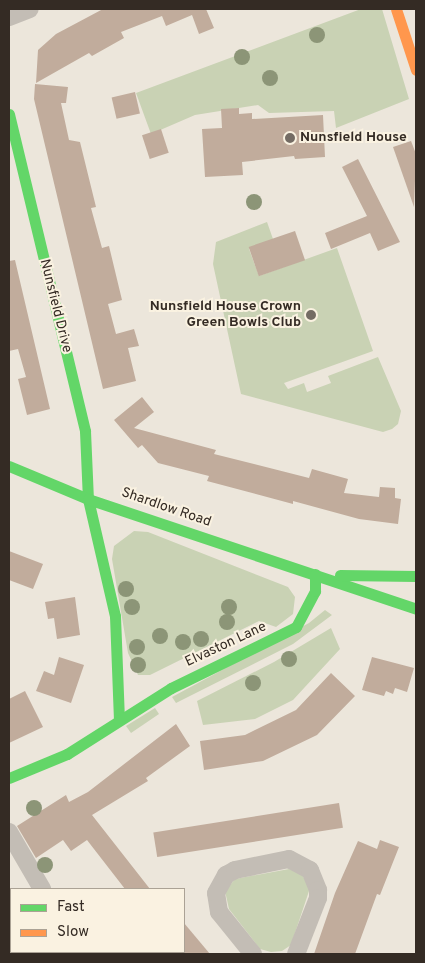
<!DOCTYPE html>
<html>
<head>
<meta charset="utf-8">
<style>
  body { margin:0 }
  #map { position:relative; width:425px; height:963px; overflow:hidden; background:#ece6db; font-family:Overpass,sans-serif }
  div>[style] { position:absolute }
  .green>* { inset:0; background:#c9d2b4 }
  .building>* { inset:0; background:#c1ac9c; transform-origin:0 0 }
  .street>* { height:18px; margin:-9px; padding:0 9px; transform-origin:9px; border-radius:9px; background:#c3bdb5 }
  .fast>* { height:11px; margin:-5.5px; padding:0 5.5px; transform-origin:5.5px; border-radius:5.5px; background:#63d668 }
  .slow>* { height:11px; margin:-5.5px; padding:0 5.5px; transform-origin:5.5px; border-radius:5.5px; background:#ff974d }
  .trees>* { width:16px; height:16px; margin:-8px; border-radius:50%; background:#8c9577 }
  .dots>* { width:14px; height:14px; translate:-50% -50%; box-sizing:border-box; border:2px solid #faf2e1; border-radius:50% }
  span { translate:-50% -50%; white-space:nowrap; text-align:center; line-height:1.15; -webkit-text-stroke:4px #faf2e1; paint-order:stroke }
  .poi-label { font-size:14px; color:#342b24; font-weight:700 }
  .left { translate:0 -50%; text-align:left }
  .right { translate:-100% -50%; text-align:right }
  .street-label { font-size:14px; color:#342b24 }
  .frame { position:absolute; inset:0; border:10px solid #342b24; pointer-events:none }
  .legend { position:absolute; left:10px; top:888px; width:175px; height:65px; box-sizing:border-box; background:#faf2e1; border:1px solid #aba295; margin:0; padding:6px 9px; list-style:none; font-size:15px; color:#342b24 }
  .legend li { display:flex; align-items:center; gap:10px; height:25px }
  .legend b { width:25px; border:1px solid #aba295 }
</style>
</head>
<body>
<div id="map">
  <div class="green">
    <i style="clip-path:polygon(361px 9px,382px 9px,409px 99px,336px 128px,334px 111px,269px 113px,258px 105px,195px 115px,151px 134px,136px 93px)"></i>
    <i style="clip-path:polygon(267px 222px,273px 239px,249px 249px,259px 276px,337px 248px,373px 351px,284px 383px,288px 389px,304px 383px,307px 392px,331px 383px,328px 376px,378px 357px,401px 411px,398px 424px,392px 429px,383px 432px,241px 394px,213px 264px,216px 242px)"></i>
    <i style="clip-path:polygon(134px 531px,148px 532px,288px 587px,295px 597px,293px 614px,276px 627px,259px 621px,150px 675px,138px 675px,128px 653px,112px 559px,114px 546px)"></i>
    <i style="clip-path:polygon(325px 610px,332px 615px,293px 644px,176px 703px,172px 697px,309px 623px)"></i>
    <i style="clip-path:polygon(331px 628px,340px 649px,293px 700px,255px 719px,203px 725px,197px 701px,274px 662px)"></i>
    <i style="clip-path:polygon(155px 708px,159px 714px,131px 733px,126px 726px)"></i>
    <i style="clip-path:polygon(289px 869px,301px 873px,310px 888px,291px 945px,282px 951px,271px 952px,260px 949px,229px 909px,225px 891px,235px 879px)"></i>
  </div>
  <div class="building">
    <i style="clip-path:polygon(103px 9px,206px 9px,214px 28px,199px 34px,192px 15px,166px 26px,162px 16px,121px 32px,124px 38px,92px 56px,89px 53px,36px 83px,38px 50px,56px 34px)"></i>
    <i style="clip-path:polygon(35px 84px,68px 87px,66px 103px,61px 103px,69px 140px,80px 142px,96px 207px,91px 208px,102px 248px,109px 246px,122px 300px,108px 304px,116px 334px,134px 329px,139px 346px,128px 348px,136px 381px,103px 389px,34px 99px)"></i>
    <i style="left:135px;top:92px;width:22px;height:24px;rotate:77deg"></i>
    <i style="clip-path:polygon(239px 108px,239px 114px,252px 113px,252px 119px,323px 115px,325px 157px,295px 159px,294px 156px,242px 162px,243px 175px,205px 177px,202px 129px,222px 128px,221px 109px)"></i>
    <i style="left:161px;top:129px;width:25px;height:20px;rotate:72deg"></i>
    <i style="clip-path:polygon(411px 141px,416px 154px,414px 207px,393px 147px)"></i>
    <i style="clip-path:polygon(358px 159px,400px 242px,378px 251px,370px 233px,331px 249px,325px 233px,367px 216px,342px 167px)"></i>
    <i style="left:295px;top:231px;width:31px;height:49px;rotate:71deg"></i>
    <i style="clip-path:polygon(15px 260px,50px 409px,27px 415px,18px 379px,26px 377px,18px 349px,9px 351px,9px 261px)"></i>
    <i style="clip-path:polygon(142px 397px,154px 412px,134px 428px,216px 450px,214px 454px,309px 478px,312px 469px,348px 479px,344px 493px,379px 497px,380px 487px,395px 488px,395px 498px,401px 499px,398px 524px,359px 519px,293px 501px,293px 504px,207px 481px,209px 476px,158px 463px,142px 445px,138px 448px,114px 420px)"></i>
    <i style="clip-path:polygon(9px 551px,43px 564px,33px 589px,9px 580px)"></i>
    <i style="clip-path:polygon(75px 597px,80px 635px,57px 639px,54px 618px,48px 619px,45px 602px)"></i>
    <i style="clip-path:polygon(59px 657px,84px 665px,71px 703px,36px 691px,44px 671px,54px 675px)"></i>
    <i style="clip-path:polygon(372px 657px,414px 668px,407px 692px,395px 688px,393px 694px,386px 691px,384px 696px,362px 690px)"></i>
    <i style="clip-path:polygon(331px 673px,355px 696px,317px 735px,263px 761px,204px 770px,200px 741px,245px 735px,296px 710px)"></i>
    <i style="clip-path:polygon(25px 691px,43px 727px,9px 743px,9px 699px)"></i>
    <i style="clip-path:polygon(176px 724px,190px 746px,146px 778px,148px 781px,92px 815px,150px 889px,125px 889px,87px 840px,71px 851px,63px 840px,36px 858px,17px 826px,66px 795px,69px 802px,88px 792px)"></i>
    <i style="left:339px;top:803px;width:25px;height:188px;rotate:81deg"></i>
    <i style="clip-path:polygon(380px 840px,399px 847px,380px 895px,377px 894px,355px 954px,314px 954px,335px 893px,358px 841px,377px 849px)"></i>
    <i style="clip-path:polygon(184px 923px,210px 954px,184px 954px)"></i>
  </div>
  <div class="street">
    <i style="left:9px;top:17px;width:22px;rotate:-21deg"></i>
    <i style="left:9px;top:832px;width:66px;rotate:59.9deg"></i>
    <i style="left:40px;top:952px;width:2px;rotate:90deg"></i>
    <i style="left:253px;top:954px;width:54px;rotate:-129deg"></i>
    <i style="left:219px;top:912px;width:19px;rotate:-99deg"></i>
    <i style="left:216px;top:893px;width:21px;rotate:-61deg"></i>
    <i style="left:226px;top:875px;width:10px;rotate:-29deg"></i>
    <i style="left:235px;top:870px;width:55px;rotate:-11.5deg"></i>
    <i style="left:289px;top:859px;width:24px;rotate:28deg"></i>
    <i style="left:310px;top:870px;width:22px;rotate:68deg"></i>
    <i style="left:318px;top:890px;width:8px;rotate:90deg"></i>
    <i style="left:318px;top:898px;width:60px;rotate:111.4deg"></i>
  </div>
  <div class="fast">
    <i style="left:9px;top:114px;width:326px;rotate:76.5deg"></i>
    <i style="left:85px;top:431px;width:68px;rotate:87.5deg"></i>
    <i style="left:88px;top:499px;width:120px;rotate:77deg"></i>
    <i style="left:115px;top:616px;width:103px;rotate:87.8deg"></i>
    <i style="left:9px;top:466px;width:86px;rotate:22.7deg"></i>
    <i style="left:88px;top:499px;width:346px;rotate:18.5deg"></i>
    <i style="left:340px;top:575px;width:76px;rotate:0.8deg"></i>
    <i style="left:9px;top:778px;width:63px;rotate:-22.5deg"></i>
    <i style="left:67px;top:754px;width:123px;rotate:-32.4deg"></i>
    <i style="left:171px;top:688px;width:139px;rotate:-26deg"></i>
    <i style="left:296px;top:627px;width:41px;rotate:-62.2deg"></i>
    <i style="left:315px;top:591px;width:17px;rotate:-90deg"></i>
  </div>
  <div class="slow">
    <i style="left:396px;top:9px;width:64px;rotate:71.8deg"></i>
  </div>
  <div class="trees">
    <i style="left:317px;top:35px"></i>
    <i style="left:242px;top:57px"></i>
    <i style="left:270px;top:78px"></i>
    <i style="left:254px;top:202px"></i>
    <i style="left:126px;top:589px"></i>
    <i style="left:132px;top:607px"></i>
    <i style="left:229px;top:607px"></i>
    <i style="left:227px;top:622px"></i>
    <i style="left:160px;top:636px"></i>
    <i style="left:201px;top:639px"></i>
    <i style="left:183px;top:642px"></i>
    <i style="left:137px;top:647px"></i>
    <i style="left:289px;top:659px"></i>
    <i style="left:138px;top:665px"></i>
    <i style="left:253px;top:683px"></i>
    <i style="left:34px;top:808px"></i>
    <i style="left:45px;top:865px"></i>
  </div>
  <div class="dots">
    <i style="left:290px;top:138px;background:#746c64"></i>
    <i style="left:311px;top:315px;background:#746c64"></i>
  </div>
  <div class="poi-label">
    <span class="left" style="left:300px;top:138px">Nunsfield House</span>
    <span class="right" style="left:301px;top:315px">Nunsfield House Crown<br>Green Bowls Club</span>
  </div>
  <div class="street-label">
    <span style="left:55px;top:306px;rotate:76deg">Nunsfield Drive</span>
    <span style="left:166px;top:508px;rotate:19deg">Shardlow Road</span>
    <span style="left:226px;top:645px;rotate:-25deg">Elvaston Lane</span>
  </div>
  <div class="frame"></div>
  <ul class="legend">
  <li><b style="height:6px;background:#63d668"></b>Fast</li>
  <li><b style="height:6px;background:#ff974d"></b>Slow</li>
  </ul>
</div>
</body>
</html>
